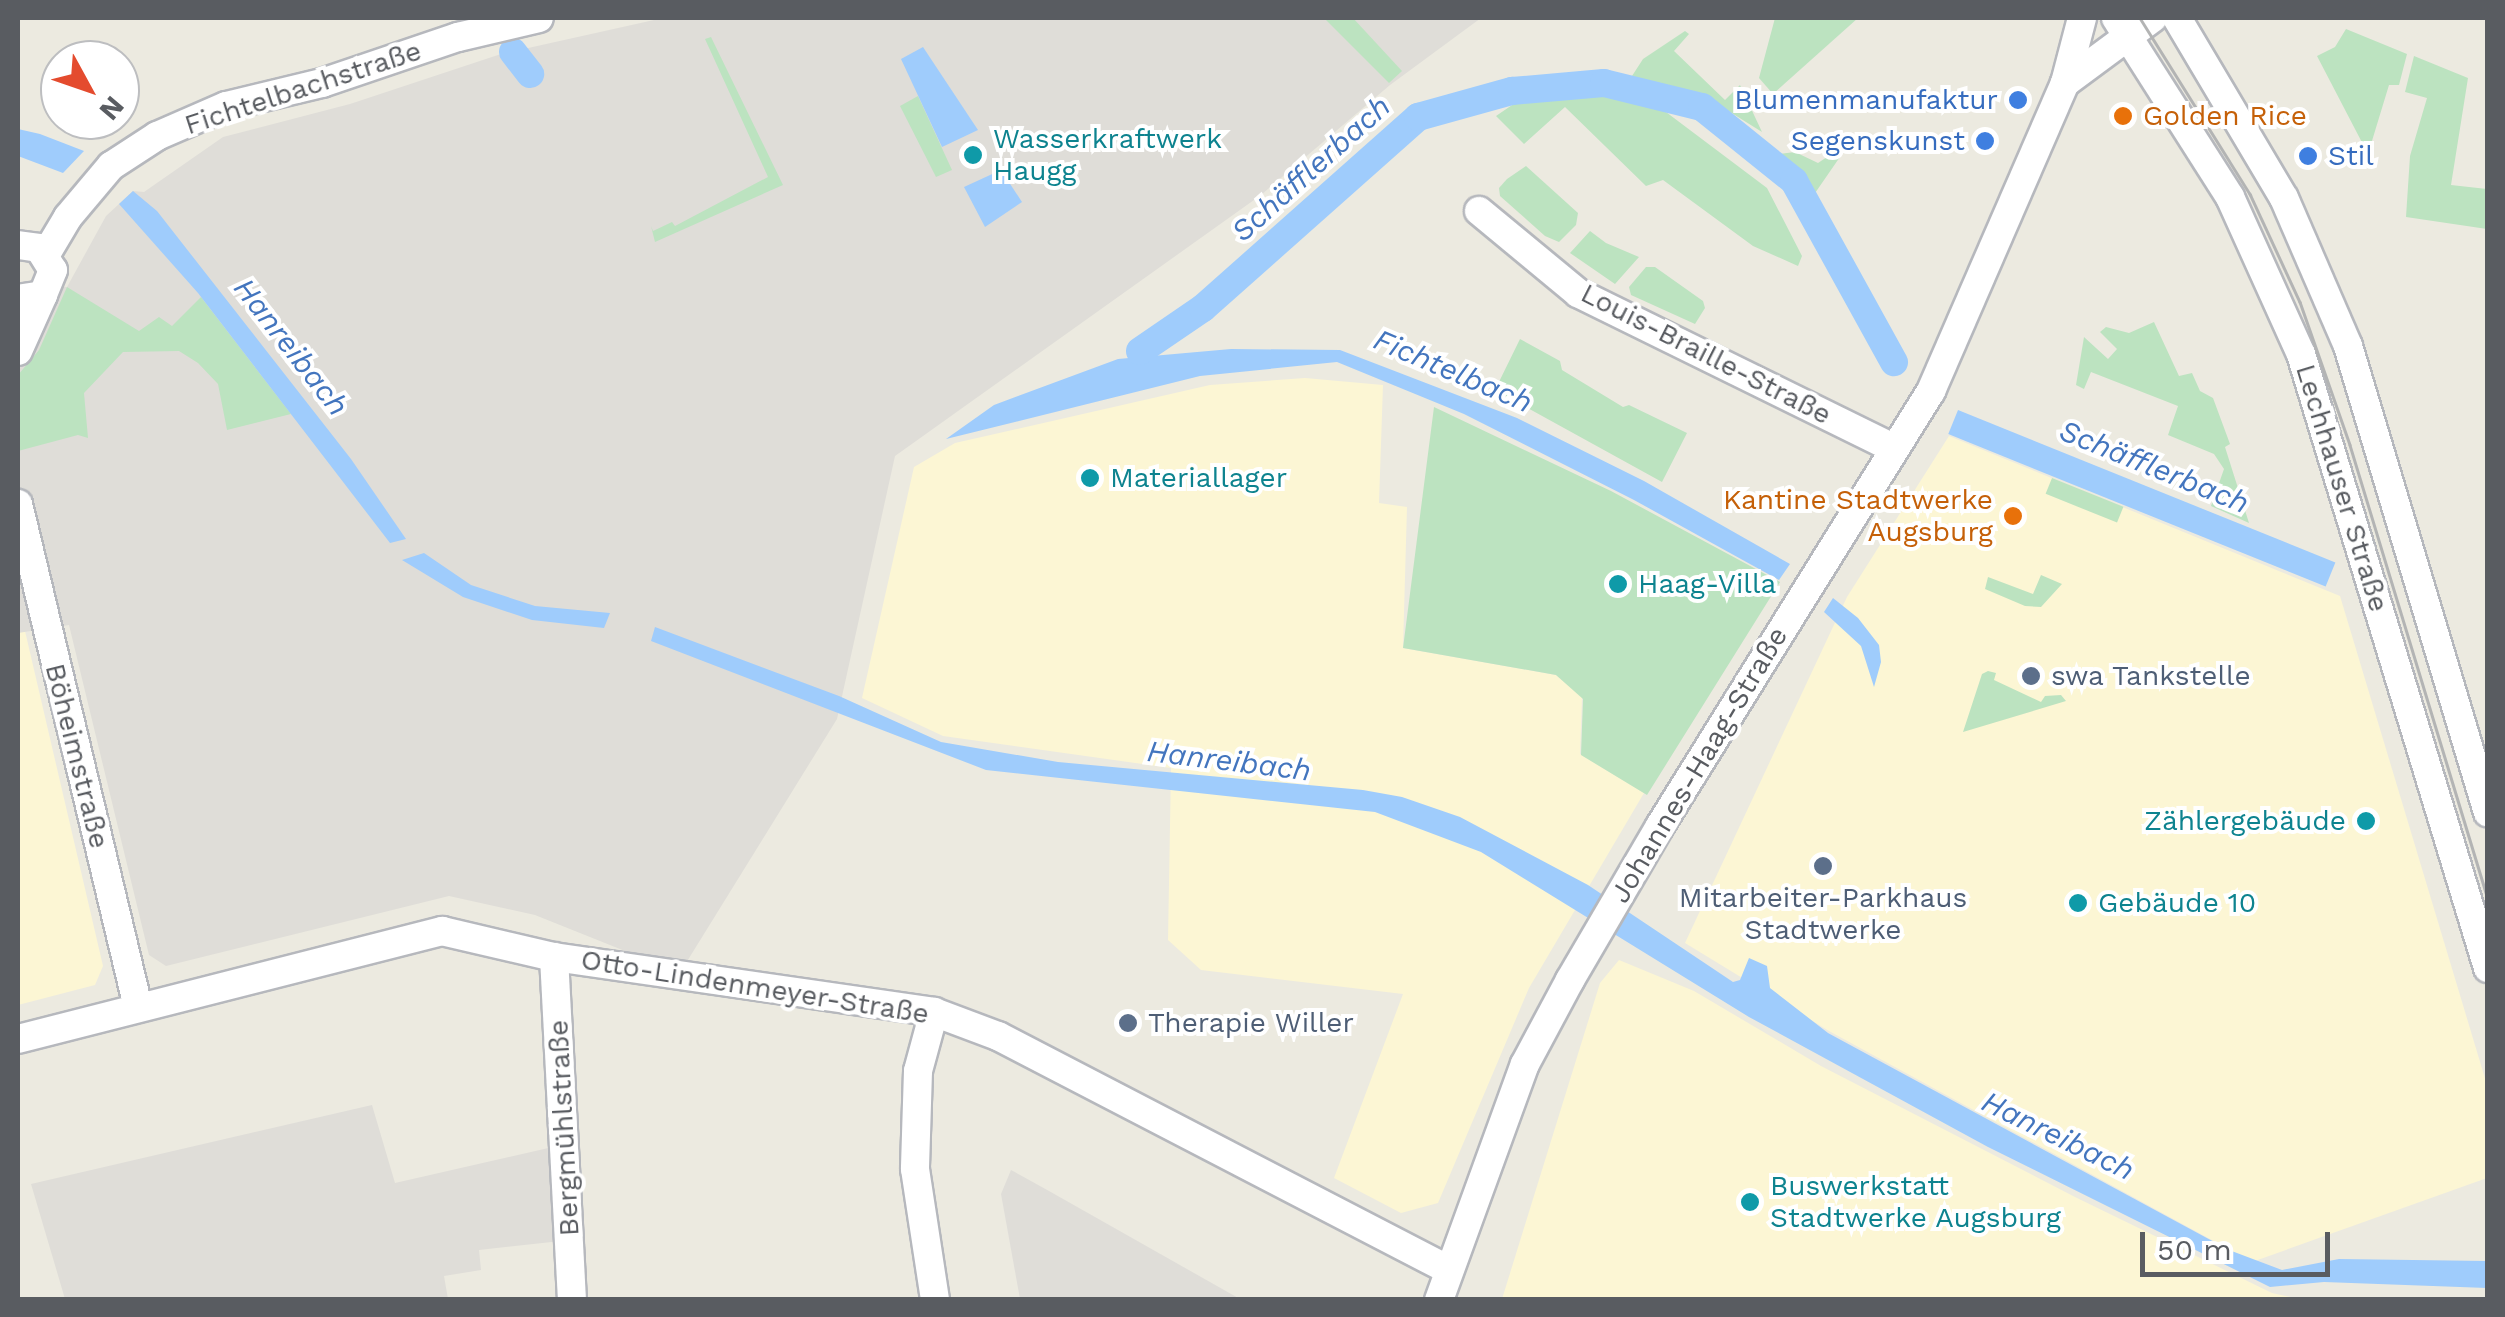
<!DOCTYPE html>
<html>
<head>
<meta charset="utf-8">
<style>
  body { margin:0 }
  #map { position:relative; width:2505px; height:1317px; overflow:hidden; background:#eceae0; font-family:"Work Sans",sans-serif }
  div>[style] { position:absolute }
  .commercial>* { inset:0; background:#fcf6d4 }
  .industrial>* { inset:0; background:#dfddd8 }
  .green>* { inset:0; background:#bce3c0; transform-origin:0 0 }
  .water>* { inset:0; background:#9fccfc; transform-origin:0 0 }
  .canal>* { height:28px; margin:-14px; padding:0 14px; transform-origin:14px; border-radius:14px; background:#9fccfc }
  .roads { filter:drop-shadow(2px 0 #b6b8bd) drop-shadow(-2px 0 #b6b8bd) drop-shadow(0 2px #b6b8bd) drop-shadow(0 -2px #b6b8bd) }
  .minor>* { height:28px; margin:-14px; padding:0 14px; transform-origin:14px; border-radius:14px; background:#fff }
  .tram>* { height:2.5px; margin:-1.25px; padding:0 1.25px; transform-origin:1.25px; border-radius:1.25px; background:#b3b4b4 }
  .dots>* { width:28px; height:28px; translate:-50% -50%; box-sizing:border-box; border:5px solid #fff; border-radius:50% }
  span { translate:-50% -50%; white-space:nowrap; text-align:center; line-height:1.15; -webkit-text-stroke:8px #fff; paint-order:stroke }
  .street-label { font-size:28px; color:#595c61 }
  .shop-label { font-size:28px; color:#366cbe }
  .right { translate:-100% -50%; text-align:right }
  .left { translate:0 -50%; text-align:left }
  .food-label { font-size:28px; color:#c56008 }
  .culture-label { font-size:28px; color:#0d838f }
  .service-label { font-size:28px; color:#4e5e75 }
  .water-label { font-size:30px; color:#4375be; font-style:italic }
  .frame { position:absolute; inset:0; border:20px solid #595c61; pointer-events:none }
  .north { position:absolute; left:40px; top:40px; width:100px; height:100px; box-sizing:border-box; background:#fff; border:2px solid #bdbec0; border-radius:50%; rotate:130deg; font-size:28px; font-weight:700; line-height:40px; text-align:center; color:#595c61 }
  .north::after { content:''; display:block; margin:auto; width:35px; height:45px; background:#e44b2e; clip-path:polygon(50% 0,100% 100%,50% 72%,0 100%) }
  .scale { position:absolute; left:2140px; top:1232px; width:190px; height:45px; box-sizing:border-box; border:5px solid #595c61; border-top:0; padding-left:12px; font-size:30px; line-height:35px; white-space:nowrap; color:#595c61; -webkit-text-stroke:8px #fff; paint-order:stroke }
</style>
</head>
<body>
<div id="map">
  <div class="commercial">
    <i style="clip-path:polygon(1305px 378px,1383px 385px,1379px 503px,1407px 507px,1403px 648px,1556px 675px,1582px 697px,1580px 754px,1644px 793px,1529px 988px,1438px 1203px,1401px 1213px,1334px 1178px,1403px 994px,1201px 970px,1168px 940px,1171px 768px,943px 736px,862px 698px,914px 467px,955px 443px,1210px 385px)"></i>
    <i style="clip-path:polygon(1949px 436px,2340px 596px,2487px 1085px,2487px 1178px,2252px 1262px,1829px 1031px,1685px 943px,1847px 597px)"></i>
    <i style="clip-path:polygon(25px 631px,103px 966px,95px 985px,18px 1005px,18px 633px)"></i>
    <i style="clip-path:polygon(1619px 960px,1694px 991px,1821px 1066px,2075px 1197px,2272px 1293px,2300px 1299px,1502px 1299px,1600px 983px)"></i>
  </div>
  <div class="industrial">
    <i style="clip-path:polygon(663px 18px,1481px 18px,1390px 85px,1261px 195px,895px 456px,837px 719px,686px 963px,645px 959px,535px 915px,449px 896px,166px 966px,149px 955px,69px 625px,18px 633px,18px 284px,67px 287px,106px 216px,133px 191px,144px 192px,223px 137px,350px 104px,501px 54px)"></i>
    <i style="clip-path:polygon(372px 1105px,395px 1183px,566px 1144px,570px 1240px,479px 1250px,481px 1270px,444px 1276px,448px 1299px,65px 1299px,31px 1184px)"></i>
    <i style="clip-path:polygon(1011px 1170px,1049px 1191px,1240px 1299px,1020px 1299px,1001px 1194px)"></i>
  </div>
  <div class="green">
    <i style="clip-path:polygon(1324px 18px,1353px 18px,1402px 71px,1389px 83px)"></i>
    <i style="clip-path:polygon(1775px 18px,1858px 18px,1773px 94px,1759px 78px)"></i>
    <i style="clip-path:polygon(2346px 29px,2407px 54px,2399px 85px,2389px 85px,2368px 154px,2317px 56px,2335px 47px)"></i>
    <i style="clip-path:polygon(1685px 31px,1689px 34px,1674px 51px,1725px 100px,1740px 85px,1762px 132px,1714px 102px,1632px 76px,1643px 59px)"></i>
    <i style="clip-path:polygon(711px 37px,783px 185px,655px 242px,651px 226px,653px 231px,672px 222px,675px 226px,768px 177px,705px 39px)"></i>
    <i style="clip-path:polygon(2414px 56px,2468px 78px,2451px 185px,2487px 189px,2487px 229px,2406px 217px,2410px 156px,2427px 98px,2405px 92px)"></i>
    <i style="clip-path:polygon(1600px 89px,1658px 106px,1767px 188px,1802px 256px,1798px 266px,1753px 246px,1663px 180px,1646px 186px,1565px 107px,1524px 144px,1496px 116px,1518px 101px)"></i>
    <i style="clip-path:polygon(918px 96px,952px 170px,936px 177px,900px 106px)"></i>
    <i style="clip-path:polygon(1851px 141px,1813px 196px,1779px 154px,1795px 152px,1818px 163px)"></i>
    <i style="clip-path:polygon(1526px 166px,1578px 213px,1576px 225px,1559px 242px,1545px 236px,1500px 196px,1499px 188px,1507px 179px)"></i>
    <i style="clip-path:polygon(1590px 231px,1606px 243px,1639px 257px,1615px 284px,1570px 253px)"></i>
    <i style="clip-path:polygon(1646px 267px,1655px 267px,1703px 301px,1705px 308px,1695px 324px,1631px 295px,1629px 287px)"></i>
    <i style="clip-path:polygon(67px 287px,139px 331px,159px 317px,172px 326px,201px 297px,291px 414px,227px 430px,218px 384px,198px 363px,179px 351px,123px 352px,84px 393px,88px 438px,78px 435px,18px 451px,18px 375px,39px 350px)"></i>
    <i style="clip-path:polygon(2154px 322px,2179px 376px,2192px 373px,2200px 391px,2213px 398px,2230px 444px,2225px 447px,2249px 523px,2211px 506px,2224px 469px,2214px 454px,2168px 435px,2178px 406px,2091px 372px,2084px 389px,2076px 385px,2084px 337px,2108px 359px,2117px 349px,2100px 332px,2106px 327px,2129px 333px)"></i>
    <i style="clip-path:polygon(1520px 339px,1560px 361px,1562px 370px,1623px 407px,1629px 405px,1687px 433px,1662px 482px,1495px 390px)"></i>
    <i style="clip-path:polygon(1434px 407px,1611px 491px,1780px 582px,1647px 795px,1581px 755px,1583px 699px,1556px 675px,1403px 648px)"></i>
    <i style="left:2052px;top:478px;width:77px;height:17px;rotate:22deg"></i>
    <i style="clip-path:polygon(2041px 575px,2062px 584px,2041px 607px,2025px 606px,1985px 589px,1988px 577px,2033px 594px)"></i>
    <i style="clip-path:polygon(1988px 671px,1996px 673px,1994px 680px,2041px 702px,2045px 696px,2061px 695px,2066px 701px,1963px 732px,1982px 674px)"></i>
  </div>
  <div class="water">
    <i style="clip-path:polygon(923px 47px,978px 130px,942px 147px,901px 59px)"></i>
    <i style="clip-path:polygon(18px 129px,40px 134px,84px 151px,63px 173px,18px 156px)"></i>
    <i style="clip-path:polygon(1001px 170px,1022px 202px,985px 227px,964px 187px)"></i>
    <i style="clip-path:polygon(133px 191px,157px 211px,351px 459px,406px 539px,390px 543px,198px 293px,119px 204px)"></i>
    <i style="clip-path:polygon(1231px 349px,1340px 350px,1517px 418px,1644px 481px,1790px 564px,1779px 580px,1634px 500px,1464px 414px,1337px 362px,1200px 376px,946px 439px,994px 405px,1118px 359px)"></i>
    <i style="left:1958px;top:410px;width:407px;height:26px;rotate:22deg"></i>
    <i style="clip-path:polygon(424px 553px,471px 585px,535px 606px,610px 613px,604px 628px,532px 620px,463px 597px,402px 560px)"></i>
    <i style="clip-path:polygon(1833px 598px,1858px 618px,1879px 645px,1881px 662px,1874px 687px,1861px 646px,1824px 612px)"></i>
    <i style="clip-path:polygon(655px 627px,839px 696px,941px 742px,1058px 762px,1363px 790px,1402px 797px,1460px 817px,1588px 885px,1733px 982px,1740px 980px,1749px 958px,1767px 966px,1770px 988px,1828px 1033px,2229px 1250px,2282px 1270px,2339px 1259px,2487px 1261px,2487px 1288px,2324px 1282px,2270px 1287px,1988px 1147px,1749px 1017px,1481px 852px,1375px 812px,986px 770px,651px 641px)"></i>
  </div>
  <div class="canal">
    <i style="left:513px;top:52px;width:28px;rotate:52deg"></i>
    <i style="left:1140px;top:351px;width:76px;rotate:-34.3deg"></i>
    <i style="left:1203px;top:308px;width:288px;rotate:-41.6deg"></i>
    <i style="left:1418px;top:117px;width:98px;rotate:-15.5deg"></i>
    <i style="left:1512px;top:91px;width:92px;rotate:-5deg"></i>
    <i style="left:1604px;top:83px;width:101px;rotate:13.8deg"></i>
    <i style="left:1702px;top:107px;width:118px;rotate:38.8deg"></i>
    <i style="left:1794px;top:181px;width:207px;rotate:61.1deg"></i>
  </div>
  <div class="roads">
    <div class="minor">
      <i style="left:2116px;top:18px;width:212px;rotate:57.5deg"></i>
      <i style="left:2230px;top:197px;width:172px;rotate:65.7deg"></i>
      <i style="left:2301px;top:354px;width:642px;rotate:73.06deg"></i>
      <i style="left:2177px;top:18px;width:209px;rotate:59.3deg"></i>
      <i style="left:2284px;top:198px;width:161px;rotate:66.6deg"></i>
      <i style="left:2348px;top:346px;width:487px;rotate:73.3deg"></i>
      <i style="left:2065px;top:83px;width:109px;rotate:-36.5deg"></i>
      <i style="left:1479px;top:211px;width:129px;rotate:39.6deg"></i>
      <i style="left:1578px;top:293px;width:351px;rotate:26.2deg"></i>
      <i style="left:18px;top:245px;width:21px;rotate:8deg"></i>
      <i style="left:39px;top:248px;width:26px;rotate:58deg"></i>
      <i style="left:53px;top:270px;width:27px;rotate:112deg"></i>
      <i style="left:43px;top:295px;width:25px;rotate:171deg"></i>
      <i style="left:46px;top:254px;width:43px;rotate:-59.3deg"></i>
      <i style="left:68px;top:217px;width:67px;rotate:-49.9deg"></i>
      <i style="left:111px;top:166px;width:55px;rotate:-33.1deg"></i>
      <i style="left:157px;top:136px;width:75px;rotate:-23.5deg"></i>
      <i style="left:226px;top:106px;width:99px;rotate:-13.5deg"></i>
      <i style="left:322px;top:83px;width:144px;rotate:-18.7deg"></i>
      <i style="left:458px;top:37px;width:83px;rotate:-13.2deg"></i>
      <i style="left:18px;top:351px;width:61px;rotate:-65.9deg"></i>
      <i style="left:18px;top:504px;width:517px;rotate:76.58deg"></i>
      <i style="left:554px;top:957px;width:343px;rotate:87deg"></i>
      <i style="left:934px;top:1012px;width:61px;rotate:105.2deg"></i>
      <i style="left:918px;top:1071px;width:98px;rotate:91.8deg"></i>
      <i style="left:915px;top:1169px;width:133px;rotate:81.3deg"></i>
      <i style="left:18px;top:1039px;width:438px;rotate:-14.3deg"></i>
      <i style="left:442px;top:931px;width:115px;rotate:13.1deg"></i>
      <i style="left:554px;top:957px;width:384px;rotate:8.2deg"></i>
      <i style="left:934px;top:1012px;width:68px;rotate:20.6deg"></i>
      <i style="left:998px;top:1036px;width:508px;rotate:27.42deg"></i>
      <i style="left:1439px;top:1300px;width:251px;rotate:-70deg"></i>
      <i style="left:1525px;top:1064px;width:95px;rotate:-61.8deg"></i>
      <i style="left:1570px;top:980px;width:178px;rotate:-59.7deg"></i>
      <i style="left:1660px;top:826px;width:513px;rotate:-58.08deg"></i>
      <i style="left:1931px;top:391px;width:336px;rotate:-66.5deg"></i>
      <i style="left:2065px;top:83px;width:67px;rotate:-75.3deg"></i>
    </div>
  </div>
  <div class="tram">
    <i style="left:2140px;top:18px;width:208px;rotate:58deg"></i>
    <i style="left:2250px;top:194px;width:119px;rotate:65.2deg"></i>
    <i style="left:2300px;top:302px;width:151px;rotate:70.7deg"></i>
    <i style="left:2350px;top:445px;width:475px;rotate:73.1deg"></i>
  </div>
  <div class="dots">
    <i style="left:2018px;top:100px;background:#3f7fe0"></i>
    <i style="left:2123px;top:116px;background:#e8710a"></i>
    <i style="left:1985px;top:141px;background:#3f7fe0"></i>
    <i style="left:973px;top:155px;background:#0f9aa8"></i>
    <i style="left:2308px;top:156px;background:#3f7fe0"></i>
    <i style="left:1090px;top:478px;background:#0f9aa8"></i>
    <i style="left:2013px;top:516px;background:#e8710a"></i>
    <i style="left:1618px;top:584px;background:#0f9aa8"></i>
    <i style="left:2031px;top:676px;background:#5c6f8a"></i>
    <i style="left:2366px;top:821px;background:#0f9aa8"></i>
    <i style="left:1823px;top:866px;background:#5c6f8a"></i>
    <i style="left:2078px;top:903px;background:#0f9aa8"></i>
    <i style="left:1128px;top:1023px;background:#5c6f8a"></i>
    <i style="left:1750px;top:1202px;background:#0f9aa8"></i>
  </div>
  <div class="street-label">
    <span style="left:303px;top:88px;rotate:-18deg">Fichtelbachstraße</span>
    <span style="left:1706px;top:354px;rotate:27deg">Louis-Braille-Straße</span>
    <span style="left:2342px;top:488px;rotate:73deg">Lechhauser Straße</span>
    <span style="left:77px;top:756px;rotate:76deg">Böheimstraße</span>
    <span style="left:1699px;top:765px;rotate:-59deg">Johannes-Haag-Straße</span>
    <span style="left:755px;top:987px;rotate:9deg">Otto-Lindenmeyer-Straße</span>
    <span style="left:564px;top:1128px;rotate:-93deg">Bergmühlstraße</span>
  </div>
  <div class="shop-label">
    <span class="right" style="left:1998px;top:100px">Blumenmanufaktur</span>
    <span class="right" style="left:1965px;top:141px">Segenskunst</span>
    <span class="left" style="left:2328px;top:156px">Stil</span>
  </div>
  <div class="food-label">
    <span class="left" style="left:2143px;top:116px">Golden Rice</span>
    <span class="right" style="left:1993px;top:516px">Kantine Stadtwerke<br>Augsburg</span>
  </div>
  <div class="culture-label">
    <span class="left" style="left:993px;top:155px">Wasserkraftwerk<br>Haugg</span>
    <span class="left" style="left:1110px;top:478px">Materiallager</span>
    <span class="left" style="left:1638px;top:584px">Haag-Villa</span>
    <span class="right" style="left:2346px;top:821px">Zählergebäude</span>
    <span class="left" style="left:2098px;top:903px">Gebäude 10</span>
    <span class="left" style="left:1770px;top:1202px">Buswerkstatt<br>Stadtwerke Augsburg</span>
  </div>
  <div class="service-label">
    <span class="left" style="left:2051px;top:676px">swa Tankstelle</span>
    <span style="left:1823px;top:914px">Mitarbeiter-Parkhaus<br>Stadtwerke</span>
    <span class="left" style="left:1148px;top:1023px">Therapie Willer</span>
  </div>
  <div class="water-label">
    <span style="left:1311px;top:169px;rotate:-42deg">Schäfflerbach</span>
    <span style="left:291px;top:347px;rotate:52deg">Hanreibach</span>
    <span style="left:1453px;top:371px;rotate:23deg">Fichtelbach</span>
    <span style="left:2154px;top:467px;rotate:22deg">Schäfflerbach</span>
    <span style="left:1229px;top:761px;rotate:7deg">Hanreibach</span>
    <span style="left:2058px;top:1136px;rotate:26deg">Hanreibach</span>
  </div>
  <div class="frame"></div>
  <div class="north">N</div>
  <div class="scale">50 m</div>
</div>
</body>
</html>
